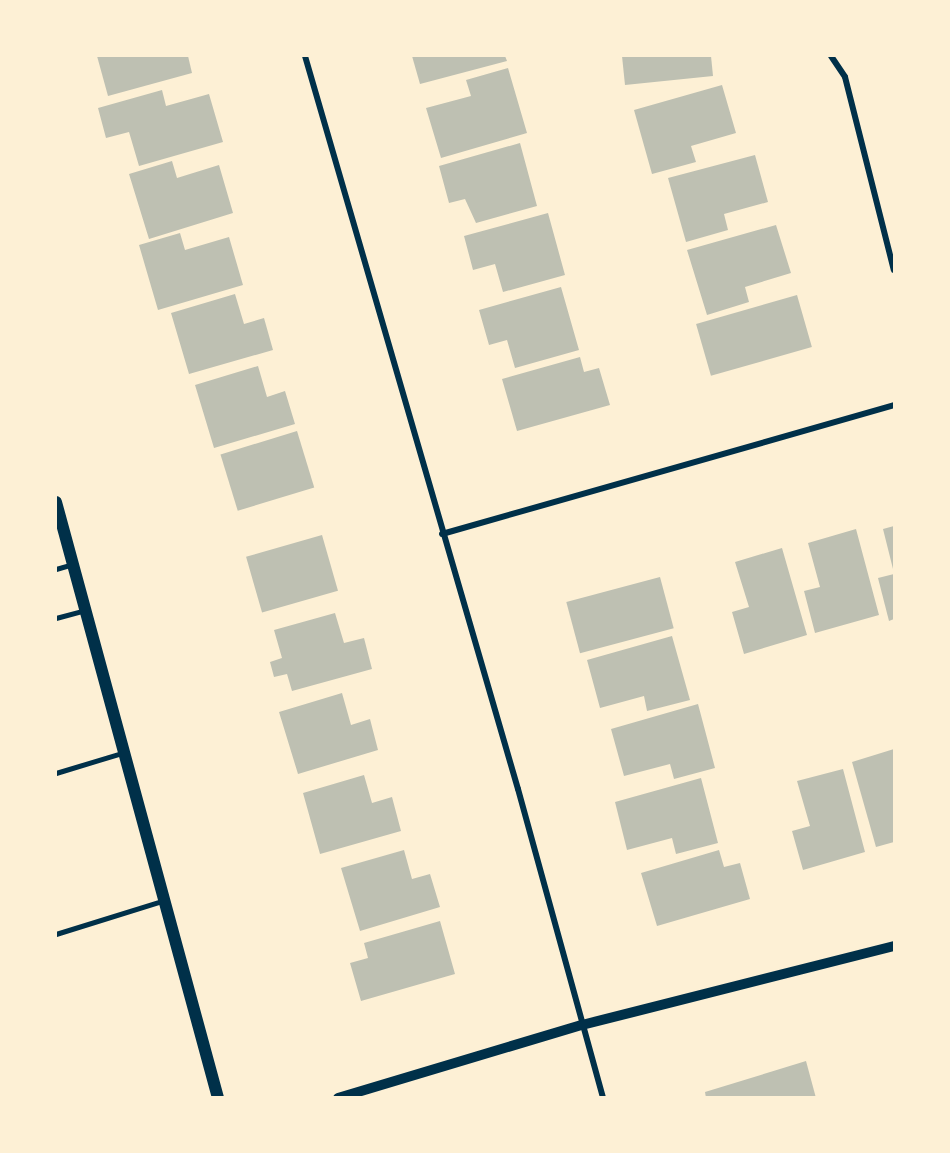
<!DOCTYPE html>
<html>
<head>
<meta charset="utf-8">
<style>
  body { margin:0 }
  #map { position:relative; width:950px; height:1153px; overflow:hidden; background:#fdf0d5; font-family:"Public Sans",sans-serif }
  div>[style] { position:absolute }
  .building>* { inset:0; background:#bec0b2; transform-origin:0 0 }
  .service>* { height:4.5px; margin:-2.25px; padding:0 2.25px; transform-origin:2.25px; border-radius:2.25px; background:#003049 }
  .minor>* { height:6px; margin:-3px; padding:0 3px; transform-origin:3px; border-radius:3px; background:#003049 }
  .tertiary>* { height:10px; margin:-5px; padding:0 5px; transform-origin:5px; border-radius:5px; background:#003049 }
  .secondary>* { height:12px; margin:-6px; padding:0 6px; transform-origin:6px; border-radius:6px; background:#003049 }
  span { translate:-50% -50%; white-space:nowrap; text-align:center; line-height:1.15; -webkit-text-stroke:5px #fdf0d5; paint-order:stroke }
  .frame { position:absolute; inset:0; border:57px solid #fdf0d5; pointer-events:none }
</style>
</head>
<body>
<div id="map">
  <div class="building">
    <i style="clip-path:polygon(97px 56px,188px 56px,192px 73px,108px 96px)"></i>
    <i style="clip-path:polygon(412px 56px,505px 56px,507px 61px,420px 84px)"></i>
    <i style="clip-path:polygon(622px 56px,711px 56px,713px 76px,625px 85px)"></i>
    <i style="clip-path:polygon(508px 68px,527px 133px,441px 158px,426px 108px,471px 96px,466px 80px)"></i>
    <i style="clip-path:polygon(722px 85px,736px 133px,691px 146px,696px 162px,652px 174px,634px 110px)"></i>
    <i style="clip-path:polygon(162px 90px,166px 106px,209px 94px,223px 142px,139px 166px,129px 132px,106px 138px,98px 108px)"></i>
    <i style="clip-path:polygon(520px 143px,537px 206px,476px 223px,465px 199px,449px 203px,439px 166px)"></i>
    <i style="clip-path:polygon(755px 155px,768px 202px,724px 214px,728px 230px,686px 242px,668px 178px)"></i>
    <i style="clip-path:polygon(172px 161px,177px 178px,219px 165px,233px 213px,149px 239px,129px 174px)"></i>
    <i style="clip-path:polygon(548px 213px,565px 275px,503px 292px,495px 264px,473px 270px,464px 236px)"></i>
    <i style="clip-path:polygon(776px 225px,791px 273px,745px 287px,749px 302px,707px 315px,687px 250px)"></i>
    <i style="clip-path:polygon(180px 233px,185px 250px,229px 237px,243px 285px,158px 310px,139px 245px)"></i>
    <i style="clip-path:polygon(561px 287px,579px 350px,515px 368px,507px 340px,489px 345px,479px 310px)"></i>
    <i style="clip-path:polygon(235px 294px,244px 324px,264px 318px,273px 350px,189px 374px,171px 313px)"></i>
    <i style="left:797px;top:295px;width:54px;height:105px;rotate:74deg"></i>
    <i style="clip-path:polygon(580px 357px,584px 372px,599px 368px,610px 405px,517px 431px,502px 379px)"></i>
    <i style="clip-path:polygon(258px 366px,267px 397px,285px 391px,295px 424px,214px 448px,195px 385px)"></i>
    <i style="left:297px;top:431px;width:59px;height:80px;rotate:73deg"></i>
    <i style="clip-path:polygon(894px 526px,894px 573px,883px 529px)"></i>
    <i style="clip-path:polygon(856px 529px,879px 615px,815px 633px,804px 591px,820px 587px,808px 543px)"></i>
    <i style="left:322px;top:535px;width:58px;height:79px;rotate:74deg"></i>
    <i style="clip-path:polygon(782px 548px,807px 635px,744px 654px,732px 612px,749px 607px,735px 562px)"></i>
    <i style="clip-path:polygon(894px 574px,894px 619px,889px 621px,878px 578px)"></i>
    <i style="left:660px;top:577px;width:53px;height:97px;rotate:75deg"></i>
    <i style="clip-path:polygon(335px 613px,344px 643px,364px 638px,372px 669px,292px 691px,287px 674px,274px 677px,270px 662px,282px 658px,274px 630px)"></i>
    <i style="clip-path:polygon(672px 636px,690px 700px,647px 711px,644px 696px,600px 708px,587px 660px)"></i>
    <i style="clip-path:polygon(342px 693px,351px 725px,370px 719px,378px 750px,298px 774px,279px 712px)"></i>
    <i style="clip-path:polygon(698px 704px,715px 768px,674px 779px,670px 764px,624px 776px,611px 729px)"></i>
    <i style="clip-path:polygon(894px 749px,894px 842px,876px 847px,852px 762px)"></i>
    <i style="clip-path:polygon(843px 769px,865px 852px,803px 870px,792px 831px,810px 826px,797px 781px)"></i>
    <i style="clip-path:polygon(364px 775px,372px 803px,392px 797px,401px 831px,320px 854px,303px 793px)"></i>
    <i style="clip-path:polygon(701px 778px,718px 843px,676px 854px,672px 838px,627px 850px,615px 802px)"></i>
    <i style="clip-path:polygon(404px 850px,412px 879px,430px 874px,440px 907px,360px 931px,341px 868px)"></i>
    <i style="clip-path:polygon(719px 850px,724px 867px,740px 863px,750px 899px,657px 926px,641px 873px)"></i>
    <i style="clip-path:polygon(440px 921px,455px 974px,361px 1001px,350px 963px,368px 958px,364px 943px)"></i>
    <i style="clip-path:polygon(806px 1061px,816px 1098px,706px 1098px,705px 1092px)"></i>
  </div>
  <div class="service">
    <i style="left:56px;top:569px;width:18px;rotate:-16deg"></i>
    <i style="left:56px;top:618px;width:30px;rotate:-15deg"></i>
    <i style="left:56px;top:773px;width:69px;rotate:-16.9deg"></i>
    <i style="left:56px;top:934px;width:111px;rotate:-17.3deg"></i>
  </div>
  <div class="minor">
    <i style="left:305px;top:56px;width:763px;rotate:73.8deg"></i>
    <i style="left:518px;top:789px;width:320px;rotate:74.6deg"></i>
    <i style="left:831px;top:56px;width:25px;rotate:56deg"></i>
    <i style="left:845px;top:77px;width:199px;rotate:75.8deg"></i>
    <i style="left:442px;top:534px;width:470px;rotate:-15.9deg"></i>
  </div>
  <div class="tertiary">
    <i style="left:338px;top:1098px;width:255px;rotate:-16.7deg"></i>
    <i style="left:582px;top:1025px;width:322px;rotate:-14.2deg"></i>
  </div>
  <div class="secondary">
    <i style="left:56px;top:502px;width:618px;rotate:74.79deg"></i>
  </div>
  <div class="frame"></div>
</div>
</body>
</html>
